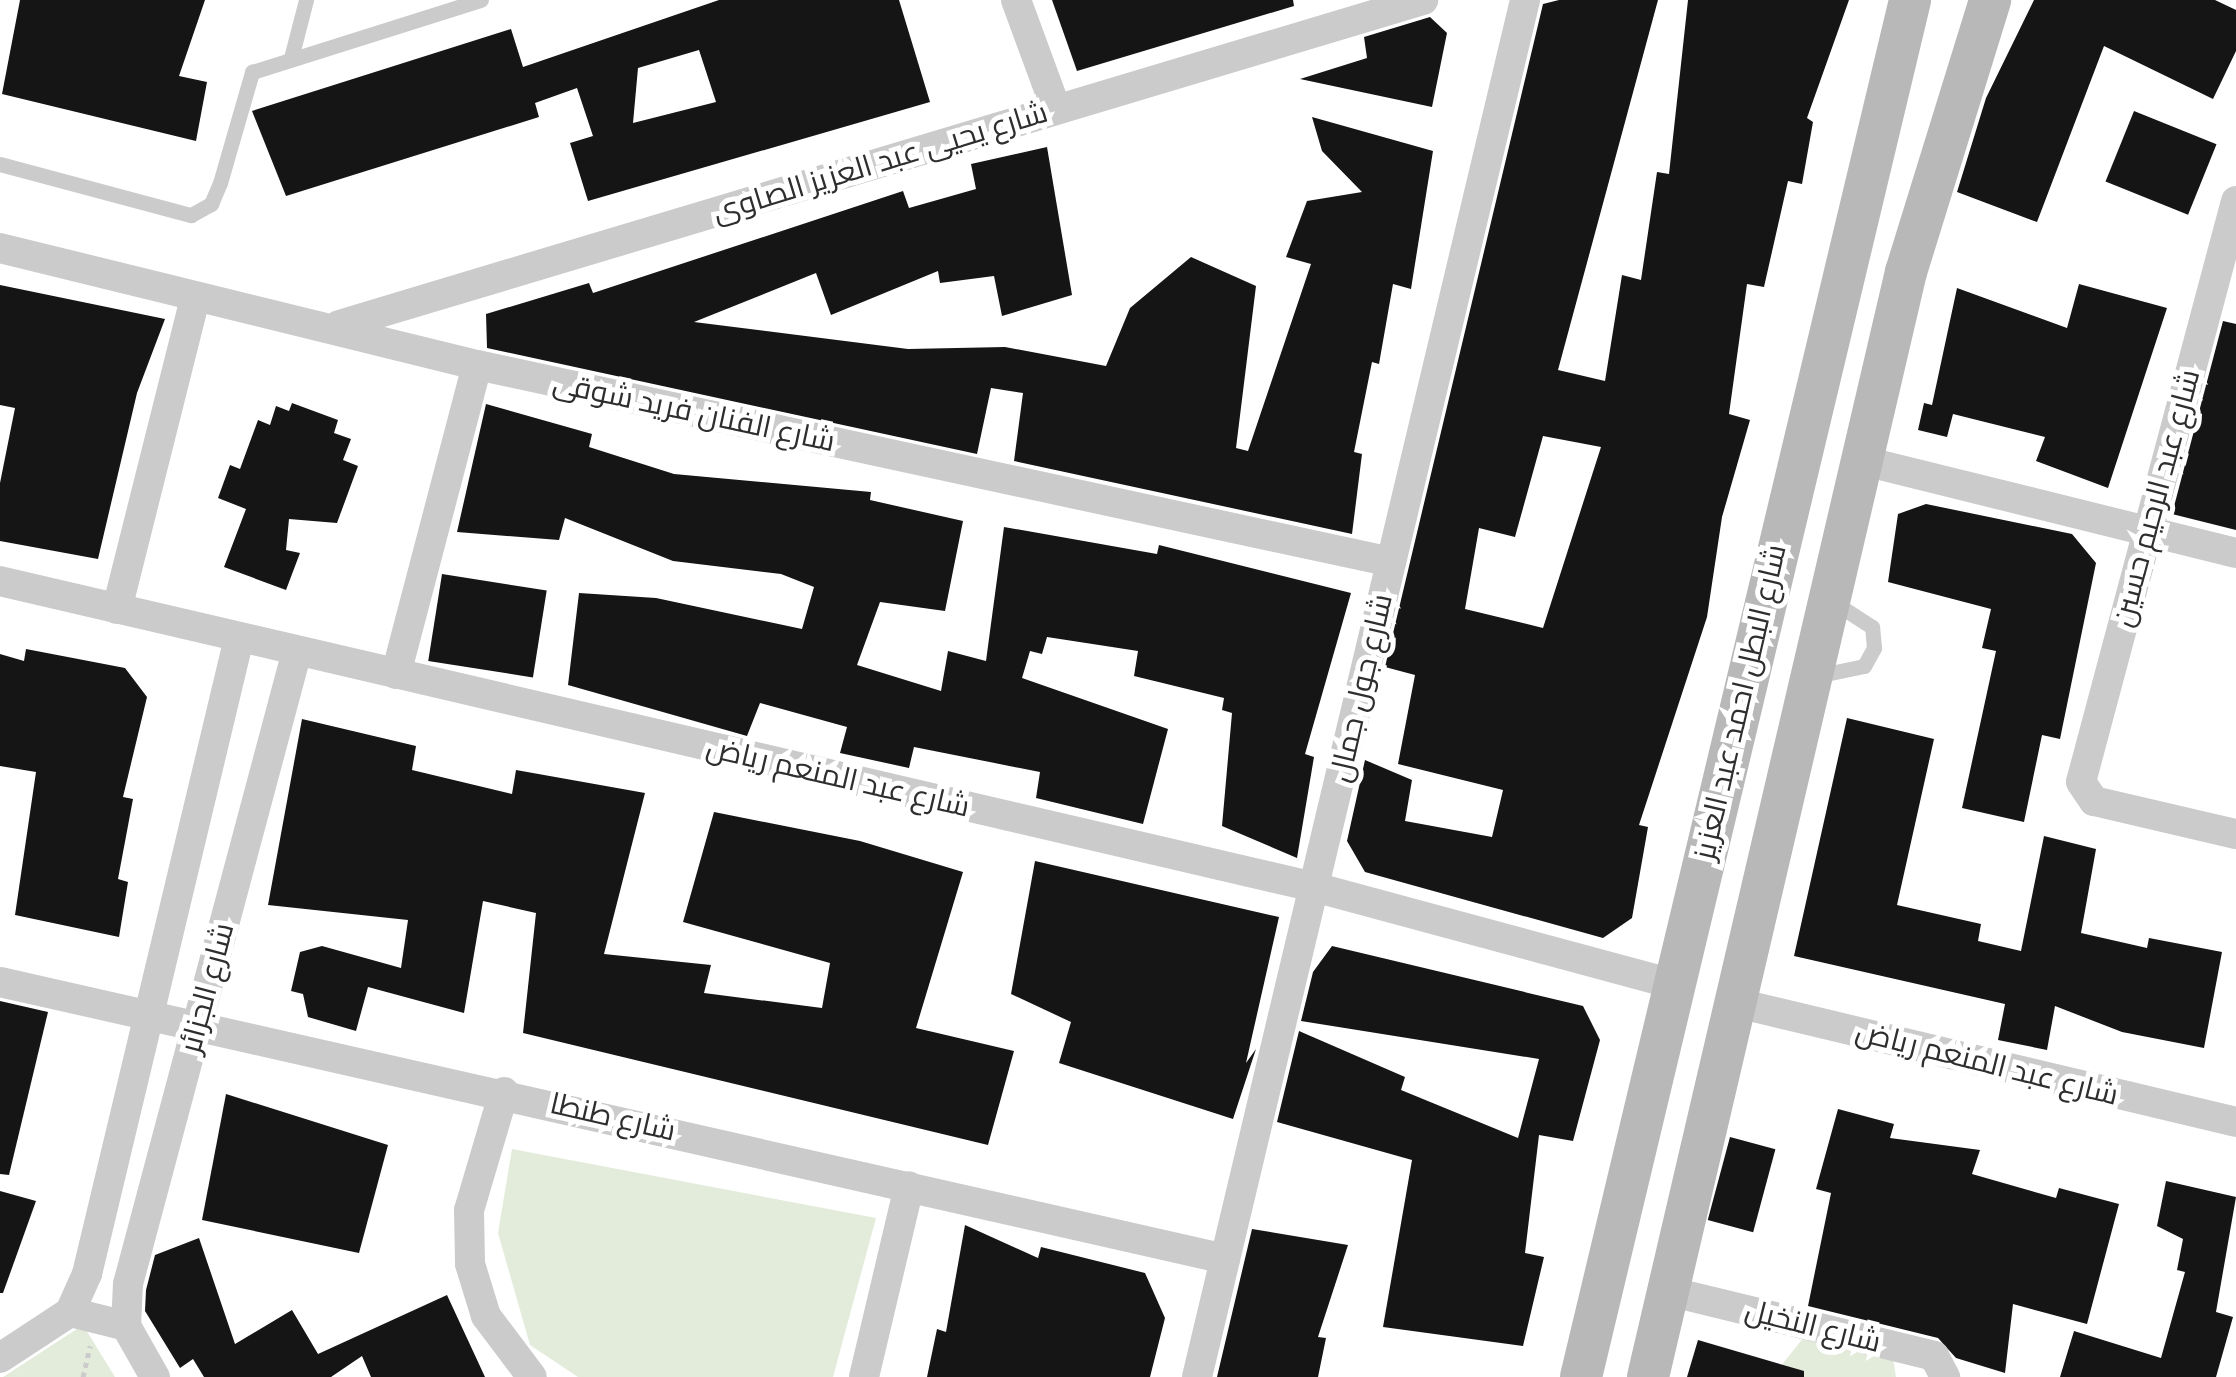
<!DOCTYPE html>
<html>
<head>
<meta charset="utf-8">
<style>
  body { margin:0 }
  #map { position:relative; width:2236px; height:1377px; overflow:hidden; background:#fff; font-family:Karla,Cairo,sans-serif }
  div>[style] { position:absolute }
  .green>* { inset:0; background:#e3ecdb }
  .building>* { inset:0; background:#151515; transform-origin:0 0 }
  .path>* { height:5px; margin-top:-2.5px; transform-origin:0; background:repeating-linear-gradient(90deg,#cbcbcb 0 5px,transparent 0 10px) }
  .lane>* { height:15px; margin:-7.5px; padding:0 7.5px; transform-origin:7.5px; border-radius:7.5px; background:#cbcbcb }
  .street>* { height:30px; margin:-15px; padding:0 15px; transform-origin:15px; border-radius:15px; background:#cbcbcb }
  .secondary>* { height:42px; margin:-21px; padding:0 21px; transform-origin:21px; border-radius:21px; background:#b8b8b8 }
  span { translate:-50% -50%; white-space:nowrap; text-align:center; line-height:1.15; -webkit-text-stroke:10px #fff; paint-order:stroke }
  .street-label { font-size:30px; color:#2e2e2e }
</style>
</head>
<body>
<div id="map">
  <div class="green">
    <i style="clip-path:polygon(512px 1149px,876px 1218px,833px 1377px,578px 1377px,530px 1345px,498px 1233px)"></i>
    <i style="clip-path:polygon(83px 1325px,115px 1377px,3px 1377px)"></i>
    <i style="clip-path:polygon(1808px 1332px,1893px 1358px,1896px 1377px,1772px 1377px)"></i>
  </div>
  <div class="building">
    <i style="clip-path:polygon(20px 0,205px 0,179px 76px,207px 82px,196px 141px,2px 94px)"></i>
    <i style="clip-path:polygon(evenodd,719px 0,899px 0,930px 102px,588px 201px,570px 143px,593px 136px,577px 88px,535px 103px,539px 117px,286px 196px,252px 111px,511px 29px,523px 67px,719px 0,699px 50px,716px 102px,633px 123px,638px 68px,699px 50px)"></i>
    <i style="clip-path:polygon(1052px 0,1293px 0,1294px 6px,1077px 71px)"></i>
    <i style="clip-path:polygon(evenodd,1559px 0,1658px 0,1558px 370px,1605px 381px,1622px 275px,1641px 280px,1657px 172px,1669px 174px,1688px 0,1849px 0,1807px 118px,1813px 122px,1802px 184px,1788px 181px,1764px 287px,1747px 284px,1729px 414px,1750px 420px,1722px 517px,1707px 617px,1639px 825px,1648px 827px,1632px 918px,1603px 938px,1365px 872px,1347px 841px,1365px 760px,1412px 780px,1405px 821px,1492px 837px,1503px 790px,1398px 764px,1415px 675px,1385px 667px,1543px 4px,1559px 0,1543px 436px,1601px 447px,1543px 628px,1465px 609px,1479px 528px,1515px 537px,1543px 436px)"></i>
    <i style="clip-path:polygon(2034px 0,2215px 0,2236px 10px,2236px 51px,2213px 99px,2104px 46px,2037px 222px,1957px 192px,1986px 98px)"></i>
    <i style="clip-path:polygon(1430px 17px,1447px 33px,1432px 107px,1300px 79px,1367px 58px,1364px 37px)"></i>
    <i style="left:2134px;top:111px;width:89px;height:76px;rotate:22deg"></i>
    <i style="clip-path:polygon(1312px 117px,1433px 151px,1411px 289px,1393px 284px,1379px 364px,1372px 362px,1354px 452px,1362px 454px,1352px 534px,1014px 461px,1023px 393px,991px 388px,977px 454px,487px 348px,486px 314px,589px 283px,593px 293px,903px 191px,909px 208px,976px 189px,971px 164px,1047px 147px,1072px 295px,1002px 316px,994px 276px,940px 283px,938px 271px,831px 315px,816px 273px,694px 322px,908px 349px,1005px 347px,1106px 366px,1130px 308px,1191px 257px,1256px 286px,1236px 448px,1248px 451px,1311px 264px,1286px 257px,1307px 201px,1362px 192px,1322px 151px)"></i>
    <i style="clip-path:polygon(2079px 284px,2167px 308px,2108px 488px,2036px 461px,2045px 437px,1953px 414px,1947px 437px,1918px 430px,1924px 403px,1932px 405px,1957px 288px,2067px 328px)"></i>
    <i style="clip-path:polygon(0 285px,165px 319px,137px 393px,98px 559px,0 541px,0 483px,15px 408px,0 405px)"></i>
    <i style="clip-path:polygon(2223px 321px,2236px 324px,2236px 530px,2172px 514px)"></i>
    <i style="clip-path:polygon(292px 403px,338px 420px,334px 433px,351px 439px,343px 460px,358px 466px,337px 523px,289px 519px,286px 550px,300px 553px,286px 590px,224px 567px,246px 509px,218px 498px,230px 465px,240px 469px,258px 420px,270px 425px,276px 406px,289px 411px)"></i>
    <i style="clip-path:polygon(486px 404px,592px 434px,589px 447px,674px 474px,871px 492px,870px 500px,963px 521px,945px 611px,880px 602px,857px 665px,941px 691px,948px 651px,986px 661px,1004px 527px,1157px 554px,1159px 545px,1351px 593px,1305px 754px,1314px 757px,1297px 858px,1222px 826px,1232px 713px,1222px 710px,1224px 698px,1134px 676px,1138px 651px,1047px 637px,1042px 654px,1030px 651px,1022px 678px,1168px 729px,1143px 824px,1036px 798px,1040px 772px,914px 747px,909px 768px,840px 753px,847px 727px,760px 703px,747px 736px,568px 685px,579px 593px,656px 598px,802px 629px,814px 587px,781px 574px,673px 561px,565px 518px,559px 540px,457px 532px)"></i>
    <i style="clip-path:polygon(1926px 504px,2072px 534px,2096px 563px,2060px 739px,2042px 735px,2024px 822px,1962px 808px,1996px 651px,1982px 648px,1991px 609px,1888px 582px,1898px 514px)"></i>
    <i style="left:442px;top:574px;width:106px;height:88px;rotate:9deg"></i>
    <i style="clip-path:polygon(26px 649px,125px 668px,147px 697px,123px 797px,133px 799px,118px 879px,128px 882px,119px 937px,15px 915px,36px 772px,0 766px,0 654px,24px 661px)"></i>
    <i style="clip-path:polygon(1847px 718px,1934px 739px,1897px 905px,1981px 924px,1978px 941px,2021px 951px,2044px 836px,2096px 849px,2081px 933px,2147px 948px,2149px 938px,2222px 952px,2204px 1048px,2122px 1032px,2055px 1006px,2047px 1050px,1998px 1040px,2005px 1004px,1794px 956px)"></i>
    <i style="clip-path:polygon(302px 719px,416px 746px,412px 770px,512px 794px,516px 770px,645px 793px,604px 954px,711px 965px,704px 993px,822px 1008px,830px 963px,683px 922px,714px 812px,860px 841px,963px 872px,916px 1028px,1014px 1051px,988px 1145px,523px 1033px,536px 913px,483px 901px,464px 1013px,368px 987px,356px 1031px,308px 1017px,303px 994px,291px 991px,300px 952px,322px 946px,401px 968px,408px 920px,268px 905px)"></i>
    <i style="clip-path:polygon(1035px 861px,1279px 917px,1246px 1063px,1256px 1049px,1233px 1119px,1059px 1063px,1071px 1022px,1011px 994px)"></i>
    <i style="clip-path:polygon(1332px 946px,1583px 1006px,1600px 1040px,1573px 1141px,1539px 1135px,1525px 1253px,1544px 1257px,1523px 1346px,1383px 1327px,1412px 1160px,1277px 1122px,1299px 1031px,1405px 1077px,1401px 1090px,1518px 1138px,1539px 1059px,1301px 1021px,1313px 972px)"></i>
    <i style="clip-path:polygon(0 1001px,48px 1012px,9px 1175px,0 1174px)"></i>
    <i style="clip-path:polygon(226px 1094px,388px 1145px,359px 1253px,202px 1220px)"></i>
    <i style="clip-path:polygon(1838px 1109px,1894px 1124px,1890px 1138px,1980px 1150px,1972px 1174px,2056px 1198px,2059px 1188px,2119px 1204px,2087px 1324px,2013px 1304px,2005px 1373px,1956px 1358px,1938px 1338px,1808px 1306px,1831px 1193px,1816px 1189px)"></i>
    <i style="left:1730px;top:1137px;width:47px;height:86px;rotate:15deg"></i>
    <i style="clip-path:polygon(2166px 1181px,2236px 1197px,2216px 1312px,2233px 1317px,2216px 1377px,2060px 1377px,2074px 1331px,2161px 1358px,2185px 1272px,2177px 1270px,2183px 1239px,2157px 1226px)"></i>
    <i style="clip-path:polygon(0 1191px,36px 1201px,3px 1293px,0 1293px)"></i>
    <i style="clip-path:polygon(965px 1225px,1038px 1258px,1041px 1247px,1145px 1273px,1165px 1318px,1150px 1377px,927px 1377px,937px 1329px,946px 1332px)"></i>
    <i style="clip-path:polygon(1252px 1229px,1348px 1245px,1318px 1337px,1326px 1338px,1318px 1377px,1217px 1377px)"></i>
    <i style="clip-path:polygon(199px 1238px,235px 1344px,292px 1310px,318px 1354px,447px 1295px,485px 1377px,371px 1377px,362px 1356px,331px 1377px,204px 1377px,193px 1359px,180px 1368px,145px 1311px,146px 1290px,155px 1255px)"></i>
    <i style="clip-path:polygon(1698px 1340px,1804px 1371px,1804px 1377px,1687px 1377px)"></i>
  </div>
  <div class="path">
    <i style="left:83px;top:1377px;width:32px;rotate:-77deg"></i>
  </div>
  <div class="lane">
    <i style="left:291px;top:58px;width:60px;rotate:-75.5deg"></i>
    <i style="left:0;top:164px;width:198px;rotate:15deg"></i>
    <i style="left:191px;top:215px;width:23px;rotate:-29deg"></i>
    <i style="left:211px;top:204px;width:23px;rotate:-67deg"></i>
    <i style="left:220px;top:183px;width:116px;rotate:-73.9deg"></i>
    <i style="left:252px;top:72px;width:240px;rotate:-17.5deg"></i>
    <i style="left:1816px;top:676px;width:49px;rotate:-11.8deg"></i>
    <i style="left:1864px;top:666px;width:21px;rotate:-61deg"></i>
    <i style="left:1874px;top:648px;width:21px;rotate:-95deg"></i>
    <i style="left:1872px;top:627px;width:48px;rotate:-147deg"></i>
  </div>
  <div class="street">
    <i style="left:1016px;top:0;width:116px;rotate:69.8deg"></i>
    <i style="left:2236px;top:201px;width:601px;rotate:104.94deg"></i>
    <i style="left:2081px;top:782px;width:23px;rotate:56deg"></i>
    <i style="left:2094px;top:801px;width:146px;rotate:13.1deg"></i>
    <i style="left:0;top:248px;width:491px;rotate:13.8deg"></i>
    <i style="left:477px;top:365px;width:935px;rotate:12.16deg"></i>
    <i style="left:339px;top:325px;width:1132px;rotate:-16.69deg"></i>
    <i style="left:1860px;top:460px;width:387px;rotate:13.9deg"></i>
    <i style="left:0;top:581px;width:1349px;rotate:13.11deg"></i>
    <i style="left:1314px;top:887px;width:372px;rotate:15.1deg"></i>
    <i style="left:117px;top:609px;width:320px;rotate:-75.9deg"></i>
    <i style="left:396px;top:674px;width:319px;rotate:-75.3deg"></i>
    <i style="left:0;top:982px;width:1256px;rotate:12.74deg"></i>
    <i style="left:1737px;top:1003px;width:513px;rotate:13.41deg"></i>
    <i style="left:504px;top:1092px;width:123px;rotate:106.5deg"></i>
    <i style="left:469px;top:1210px;width:54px;rotate:88.9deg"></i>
    <i style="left:470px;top:1264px;width:54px;rotate:72.9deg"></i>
    <i style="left:486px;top:1316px;width:76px;rotate:53deg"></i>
    <i style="left:1668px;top:1291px;width:274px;rotate:13.7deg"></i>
    <i style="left:1934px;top:1356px;width:24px;rotate:62deg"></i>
    <i style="left:70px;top:1312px;width:42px;rotate:-65.9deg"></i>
    <i style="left:87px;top:1274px;width:654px;rotate:-76.56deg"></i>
    <i style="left:126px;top:1326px;width:42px;rotate:-87.3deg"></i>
    <i style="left:128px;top:1284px;width:655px;rotate:-75.05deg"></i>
    <i style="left:0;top:1358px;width:84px;rotate:-33.3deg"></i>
    <i style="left:70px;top:1312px;width:58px;rotate:14deg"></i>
    <i style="left:126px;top:1326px;width:59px;rotate:60.4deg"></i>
    <i style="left:864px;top:1377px;width:196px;rotate:-76.7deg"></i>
    <i style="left:1197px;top:1377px;width:1416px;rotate:-76.6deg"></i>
  </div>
  <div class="secondary">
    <i style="left:1581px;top:1377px;width:1416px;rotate:-76.56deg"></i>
    <i style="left:1648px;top:1377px;width:1135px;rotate:-76.86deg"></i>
    <i style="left:1906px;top:272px;width:285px;rotate:-72.8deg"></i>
  </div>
  <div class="street-label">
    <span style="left:880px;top:162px;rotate:-17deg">شارع يحيى عبد العزيز الصاوى</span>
    <span style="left:694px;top:412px;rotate:12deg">شارع الفنان فريد شوقى</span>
    <span style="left:2156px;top:498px;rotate:-75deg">شارع عبد الرحيم حسين</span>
    <span style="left:1361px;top:688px;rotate:-77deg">شارع جول جمال</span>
    <span style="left:1740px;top:702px;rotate:-77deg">شارع البطل احمد عبد العزيز</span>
    <span style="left:838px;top:777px;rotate:13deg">شارع عبد المنعم رياض</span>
    <span style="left:207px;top:988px;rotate:-75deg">شارع الجزائر</span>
    <span style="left:1987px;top:1063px;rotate:14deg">شارع عبد المنعم رياض</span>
    <span style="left:613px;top:1117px;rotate:13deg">شارع طنطا</span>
    <span style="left:1813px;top:1326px;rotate:14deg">شارع النخيل</span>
  </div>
</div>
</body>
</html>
